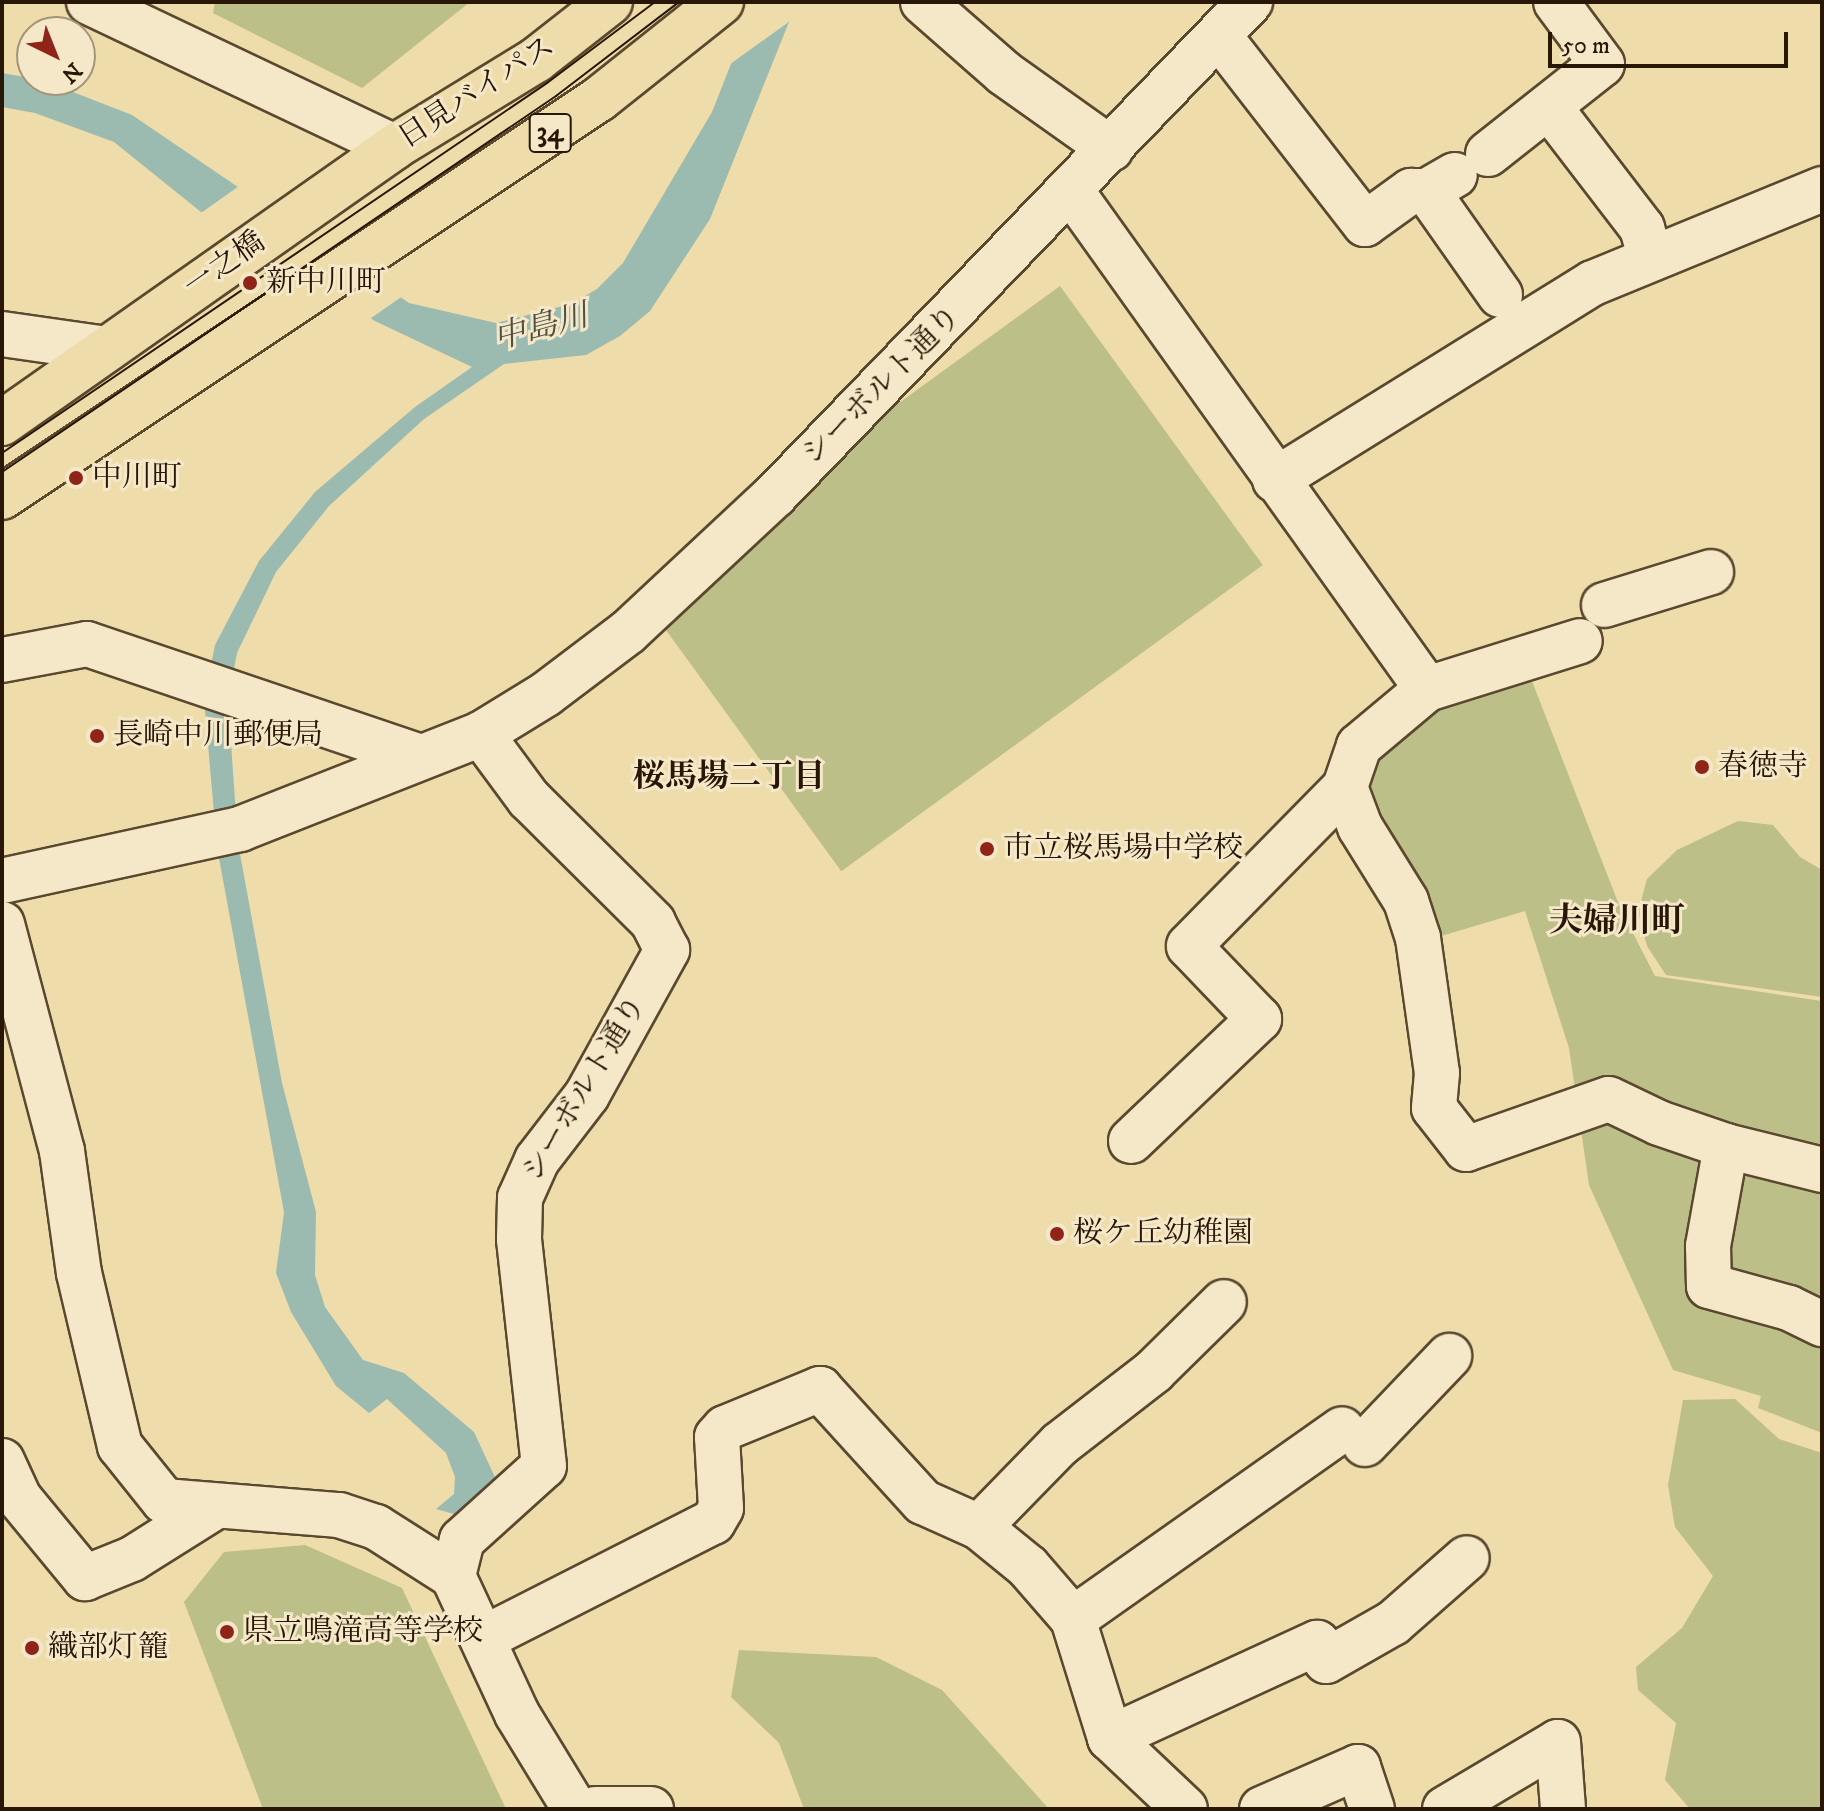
<!DOCTYPE html>
<html>
<head>
<meta charset="utf-8">
<style>
  body { margin:0 }
  #map { position:relative; width:1824px; height:1811px; overflow:hidden; background:#efdcab; font-family:"IM FELL DW Pica","Noto Serif JP",serif }
  div>[style] { position:absolute }
  .green>* { inset:0; background:#bcbf87; transform-origin:0 0 }
  .water>* { inset:0; background:#9bbab0 }
  .pier>* { inset:0; background:#efdcab }
  .roads { filter:drop-shadow(2px 0 #5a482f) drop-shadow(-2px 0 #5a482f) drop-shadow(0 2px #5a482f) drop-shadow(0 -2px #5a482f) }
  .minor>* { height:44px; margin:-22px; padding:0 22px; transform-origin:22px; border-radius:22px; background:#f5e8c8 }
  .highway>* { height:44px; margin:-22px; padding:0 22px; transform-origin:22px; border-radius:22px; background:#efdcab }
  .tram>* { height:2px; margin:-1px; padding:0 1px; transform-origin:1px; border-radius:1px; background:#281706 }
  .dots>* { width:22px; height:22px; translate:-50% -50%; box-sizing:border-box; border:4px solid #f5e8c8; border-radius:50% }
  span { translate:-50% -50%; white-space:nowrap; text-align:center; line-height:1.15; -webkit-text-stroke:6px #f5e8c8; paint-order:stroke }
  .shield-label span { padding:2px 6px; background:#f5e8c8; border:2px solid; border-radius:6px; -webkit-text-stroke-width:0 }
  .shield-label { font-size:28px; color:#281706; font-weight:700 }
  .street-label { font-size:30px; color:#281706 }
  .poi-label { font-size:30px; color:#281706 }
  .left { translate:0 -50%; text-align:left }
  .water-label { font-size:32px; color:#505042; font-style:italic }
  .neighbourhood-label { font-size:32px; color:#281706; font-weight:700 }
  .quarter-label { font-size:34px; color:#281706; font-weight:700 }
  .frame { position:absolute; inset:0; border:4px solid #281706; pointer-events:none }
  .north { position:absolute; left:16px; top:16px; width:80px; height:80px; box-sizing:border-box; background:#f5e8c8; border:2px solid #a3947a; border-radius:50%; rotate:137deg; font-size:22px; font-weight:700; line-height:32px; text-align:center; color:#281706 }
  .north::after { content:''; display:block; margin:auto; width:28px; height:36px; background:#8f2418; clip-path:polygon(50% 0,100% 100%,50% 72%,0 100%) }
  .scale { position:absolute; left:1548px; top:32px; width:240px; height:36px; box-sizing:border-box; border:4px solid #281706; border-top:0; padding-left:10px; font-size:24px; line-height:28px; white-space:nowrap; color:#281706; -webkit-text-stroke:6px #f5e8c8; paint-order:stroke }
</style>
</head>
<body>
<div id="map">
  <div class="green">
    <i style="clip-path:polygon(215px 2px,470px 2px,362px 88px,213px 13px)"></i>
    <i style="left:1060px;top:286px;width:345px;height:521px;rotate:54deg"></i>
    <i style="clip-path:polygon(1530px 676px,1621px 910px,1655px 976px,1822px 1001px,1822px 1433px,1758px 1408px,1761px 1396px,1673px 1370px,1589px 1185px,1569px 1048px,1525px 911px,1428px 940px,1359px 792px,1381px 743px,1438px 709px)"></i>
    <i style="clip-path:polygon(1738px 821px,1773px 825px,1800px 857px,1822px 870px,1822px 997px,1666px 975px,1647px 946px,1638px 912px,1647px 879px,1677px 850px)"></i>
    <i style="clip-path:polygon(1735px 1399px,1779px 1439px,1822px 1453px,1822px 1809px,1690px 1809px,1665px 1780px,1676px 1723px,1638px 1690px,1636px 1667px,1682px 1628px,1713px 1576px,1675px 1527px,1668px 1485px,1683px 1400px)"></i>
    <i style="clip-path:polygon(305px 1545px,402px 1588px,506px 1809px,263px 1809px,184px 1602px,224px 1552px)"></i>
    <i style="clip-path:polygon(739px 1650px,876px 1657px,942px 1690px,1049px 1809px,804px 1809px,779px 1743px,731px 1697px)"></i>
  </div>
  <div class="water">
    <i style="clip-path:polygon(797px 2px,710px 219px,650px 311px,620px 336px,586px 355px,504px 364px,424px 419px,329px 506px,276px 572px,237px 653px,228px 700px,238px 843px,282px 1083px,316px 1212px,315px 1275px,325px 1307px,363px 1360px,404px 1373px,474px 1432px,500px 1488px,470px 1517px,454px 1514px,436px 1509px,454px 1494px,455px 1477px,446px 1453px,387px 1399px,369px 1413px,336px 1386px,291px 1312px,276px 1273px,284px 1212px,217px 847px,204px 699px,215px 645px,259px 561px,315px 492px,415px 407px,472px 367px,375px 321px,201px 212px,114px 142px,35px 113px,2px 107px,2px 73px,42px 80px,132px 115px,409px 303px,496px 323px,571px 304px,597px 289px,623px 263px,712px 112px,742px 36px)"></i>
  </div>
  <div class="pier">
    <i style="clip-path:polygon(746px 2px,801px 2px,797px 16px,726px 67px)"></i>
    <i style="clip-path:polygon(242px 184px,404px 295px,367px 321px,198px 215px)"></i>
  </div>
  <div class="roads">
    <div class="minor">
      <i style="left:89px;top:2px;width:338px;rotate:25.4deg"></i>
      <i style="left:923px;top:2px;width:108px;rotate:41.2deg"></i>
      <i style="left:1004px;top:73px;width:131px;rotate:35.4deg"></i>
      <i style="left:1219px;top:36px;width:238px;rotate:52.2deg"></i>
      <i style="left:1365px;top:224px;width:57px;rotate:-35.7deg"></i>
      <i style="left:1411px;top:191px;width:16px"></i>
      <i style="left:1427px;top:191px;width:32px;rotate:-30deg"></i>
      <i style="left:1550px;top:108px;width:151px;rotate:52.5deg"></i>
      <i style="left:1642px;top:228px;width:32px;rotate:74deg"></i>
      <i style="left:1488px;top:154px;width:145px;rotate:-38.3deg"></i>
      <i style="left:1602px;top:64px;width:77px;rotate:-126.6deg"></i>
      <i style="left:1427px;top:191px;width:127px;rotate:54.9deg"></i>
      <i style="left:1072px;top:192px;width:611px;rotate:54.46deg"></i>
      <i style="left:1427px;top:689px;width:160px;rotate:-17.4deg"></i>
      <i style="left:2px;top:334px;width:106px;rotate:8.1deg"></i>
      <i style="left:1275px;top:480px;width:374px;rotate:-31.8deg"></i>
      <i style="left:1593px;top:283px;width:248px;rotate:-22.3deg"></i>
      <i style="left:1604px;top:605px;width:112px;rotate:-17.1deg"></i>
      <i style="left:2px;top:660px;width:86px;rotate:-10.7deg"></i>
      <i style="left:87px;top:644px;width:348px;rotate:18.7deg"></i>
      <i style="left:1427px;top:689px;width:89px;rotate:140deg"></i>
      <i style="left:1359px;top:746px;width:43px;rotate:108.9deg"></i>
      <i style="left:1345px;top:787px;width:43px;rotate:69.4deg"></i>
      <i style="left:1360px;top:827px;width:87px;rotate:58.1deg"></i>
      <i style="left:1406px;top:901px;width:39px;rotate:72deg"></i>
      <i style="left:1418px;top:938px;width:136px;rotate:82deg"></i>
      <i style="left:1437px;top:1073px;width:35px;rotate:95deg"></i>
      <i style="left:1434px;top:1108px;width:52px;rotate:52deg"></i>
      <i style="left:1466px;top:1149px;width:151px;rotate:-19.3deg"></i>
      <i style="left:1609px;top:1099px;width:55px;rotate:25.6deg"></i>
      <i style="left:1659px;top:1123px;width:71px;rotate:18.9deg"></i>
      <i style="left:1726px;top:1146px;width:102px;rotate:100.2deg"></i>
      <i style="left:1708px;top:1246px;width:40px;rotate:88.6deg"></i>
      <i style="left:1709px;top:1286px;width:83px;rotate:15.4deg"></i>
      <i style="left:1789px;top:1308px;width:37px;rotate:26deg"></i>
      <i style="left:2px;top:881px;width:244px;rotate:-12.3deg"></i>
      <i style="left:240px;top:829px;width:259px;rotate:-21.5deg"></i>
      <i style="left:481px;top:734px;width:76px;rotate:-31.6deg"></i>
      <i style="left:546px;top:694px;width:103px;rotate:-37.1deg"></i>
      <i style="left:628px;top:632px;width:201px;rotate:-43deg"></i>
      <i style="left:775px;top:495px;width:685px;rotate:-46.07deg"></i>
      <i style="left:2px;top:924px;width:235px;rotate:75.2deg"></i>
      <i style="left:62px;top:1151px;width:123px;rotate:82.1deg"></i>
      <i style="left:79px;top:1273px;width:178px;rotate:76.7deg"></i>
      <i style="left:120px;top:1446px;width:70px;rotate:51.3deg"></i>
      <i style="left:164px;top:1501px;width:176px;rotate:4.6deg"></i>
      <i style="left:339px;top:1515px;width:39px;rotate:18deg"></i>
      <i style="left:376px;top:1527px;width:91px;rotate:32.5deg"></i>
      <i style="left:453px;top:1576px;width:152px;rotate:65.1deg"></i>
      <i style="left:517px;top:1714px;width:111px;rotate:58.6deg"></i>
      <i style="left:1131px;top:1141px;width:177px;rotate:-43.6deg"></i>
      <i style="left:1259px;top:1019px;width:101px;rotate:-133.8deg"></i>
      <i style="left:1189px;top:946px;width:223px;rotate:-45.5deg"></i>
      <i style="left:1726px;top:1146px;width:99px;rotate:14deg"></i>
      <i style="left:1365px;top:1444px;width:122px;rotate:-46.3deg"></i>
      <i style="left:2px;top:1461px;width:41px;rotate:65.3deg"></i>
      <i style="left:19px;top:1498px;width:104px;rotate:50.5deg"></i>
      <i style="left:85px;top:1578px;width:51px;rotate:-22deg"></i>
      <i style="left:132px;top:1559px;width:96px;rotate:-32.2deg"></i>
      <i style="left:979px;top:1527px;width:116px;rotate:-45.7deg"></i>
      <i style="left:1060px;top:1444px;width:119px;rotate:-37.8deg"></i>
      <i style="left:1154px;top:1371px;width:98px;rotate:-44.6deg"></i>
      <i style="left:453px;top:1576px;width:37px;rotate:-76deg"></i>
      <i style="left:462px;top:1540px;width:110px;rotate:-42.1deg"></i>
      <i style="left:544px;top:1466px;width:228px;rotate:-96.3deg"></i>
      <i style="left:519px;top:1239px;width:41px;rotate:-88.6deg"></i>
      <i style="left:520px;top:1198px;width:42px;rotate:-65.9deg"></i>
      <i style="left:537px;top:1160px;width:82px;rotate:-52.4deg"></i>
      <i style="left:587px;top:1095px;width:166px;rotate:-61.1deg"></i>
      <i style="left:667px;top:950px;width:31px;rotate:-117deg"></i>
      <i style="left:653px;top:922px;width:175px;rotate:-135.2deg"></i>
      <i style="left:529px;top:799px;width:81px;rotate:-126.4deg"></i>
      <i style="left:1073px;top:1619px;width:329px;rotate:-35.2deg"></i>
      <i style="left:484px;top:1638px;width:257px;rotate:-26.9deg"></i>
      <i style="left:713px;top:1522px;width:16px;rotate:-60deg"></i>
      <i style="left:721px;top:1508px;width:71px;rotate:-93.2deg"></i>
      <i style="left:717px;top:1437px;width:12px;rotate:-48deg"></i>
      <i style="left:725px;top:1428px;width:103px;rotate:-22.3deg"></i>
      <i style="left:820px;top:1389px;width:153px;rotate:47.7deg"></i>
      <i style="left:923px;top:1502px;width:61px;rotate:24.1deg"></i>
      <i style="left:979px;top:1527px;width:63px;rotate:39.2deg"></i>
      <i style="left:1028px;top:1567px;width:69px;rotate:49.1deg"></i>
      <i style="left:1073px;top:1619px;width:125px;rotate:72.7deg"></i>
      <i style="left:1110px;top:1738px;width:103px;rotate:43.4deg"></i>
      <i style="left:1110px;top:1738px;width:228px;rotate:-24.7deg"></i>
      <i style="left:1317px;top:1643px;width:20px;rotate:63deg"></i>
      <i style="left:1326px;top:1661px;width:77px;rotate:-29.6deg"></i>
      <i style="left:1393px;top:1623px;width:98px;rotate:-41.3deg"></i>
      <i style="left:595px;top:1809px;width:56px"></i>
      <i style="left:1262px;top:1809px;width:105px;rotate:-23.6deg"></i>
      <i style="left:1358px;top:1767px;width:44px;rotate:71.6deg"></i>
      <i style="left:1445px;top:1809px;width:131px;rotate:-30.7deg"></i>
      <i style="left:1558px;top:1742px;width:67px;rotate:85.7deg"></i>
    </div>
    <div class="highway">
      <i style="left:2px;top:423px;width:479px;rotate:-35.1deg"></i>
      <i style="left:394px;top:147px;width:167px;rotate:-31.5deg"></i>
      <i style="left:536px;top:60px;width:94px;rotate:-38.1deg"></i>
      <i style="left:2px;top:497px;width:718px;rotate:-33.69deg"></i>
      <i style="left:599px;top:99px;width:156px;rotate:-38.5deg"></i>
    </div>
  </div>
  <div class="tram">
    <i style="left:2px;top:453px;width:659px;rotate:-34.17deg"></i>
    <i style="left:547px;top:83px;width:135px;rotate:-36.9deg"></i>
    <i style="left:2px;top:472px;width:670px;rotate:-34.16deg"></i>
    <i style="left:556px;top:96px;width:155px;rotate:-37.4deg"></i>
  </div>
  <div class="dots">
    <i style="left:250px;top:283px;background:#8f2418"></i>
    <i style="left:76px;top:478px;background:#8f2418"></i>
    <i style="left:97px;top:736px;background:#8f2418"></i>
    <i style="left:1702px;top:767px;background:#8f2418"></i>
    <i style="left:987px;top:849px;background:#8f2418"></i>
    <i style="left:1057px;top:1234px;background:#8f2418"></i>
    <i style="left:227px;top:1632px;background:#8f2418"></i>
    <i style="left:32px;top:1648px;background:#8f2418"></i>
  </div>
  <div class="shield-label">
    <span style="left:550px;top:133px">34</span>
  </div>
  <div class="street-label">
    <span style="left:477px;top:93px;rotate:-33deg">日見バイパス</span>
    <span style="left:225px;top:265px;rotate:-35deg">一之橋</span>
    <span style="left:882px;top:386px;rotate:-45deg">シーボルト通り</span>
    <span style="left:585px;top:1089px;rotate:-59deg">シーボルト通り</span>
  </div>
  <div class="poi-label">
    <span class="left" style="left:266px;top:283px">新中川町</span>
    <span class="left" style="left:92px;top:478px">中川町</span>
    <span class="left" style="left:113px;top:736px">長崎中川郵便局</span>
    <span class="left" style="left:1718px;top:767px">春徳寺</span>
    <span class="left" style="left:1003px;top:849px">市立桜馬場中学校</span>
    <span class="left" style="left:1073px;top:1234px">桜ケ丘幼稚園</span>
    <span class="left" style="left:243px;top:1632px">県立鳴滝高等学校</span>
    <span class="left" style="left:48px;top:1648px">織部灯籠</span>
  </div>
  <div class="water-label">
    <span style="left:541px;top:328px;rotate:-15deg">中島川</span>
  </div>
  <div class="neighbourhood-label">
    <span style="left:729px;top:777px">桜馬場二丁目</span>
  </div>
  <div class="quarter-label">
    <span style="left:1617px;top:922px">夫婦川町</span>
  </div>
  <div class="frame"></div>
  <div class="north">N</div>
  <div class="scale">50 m</div>
</div>
</body>
</html>
